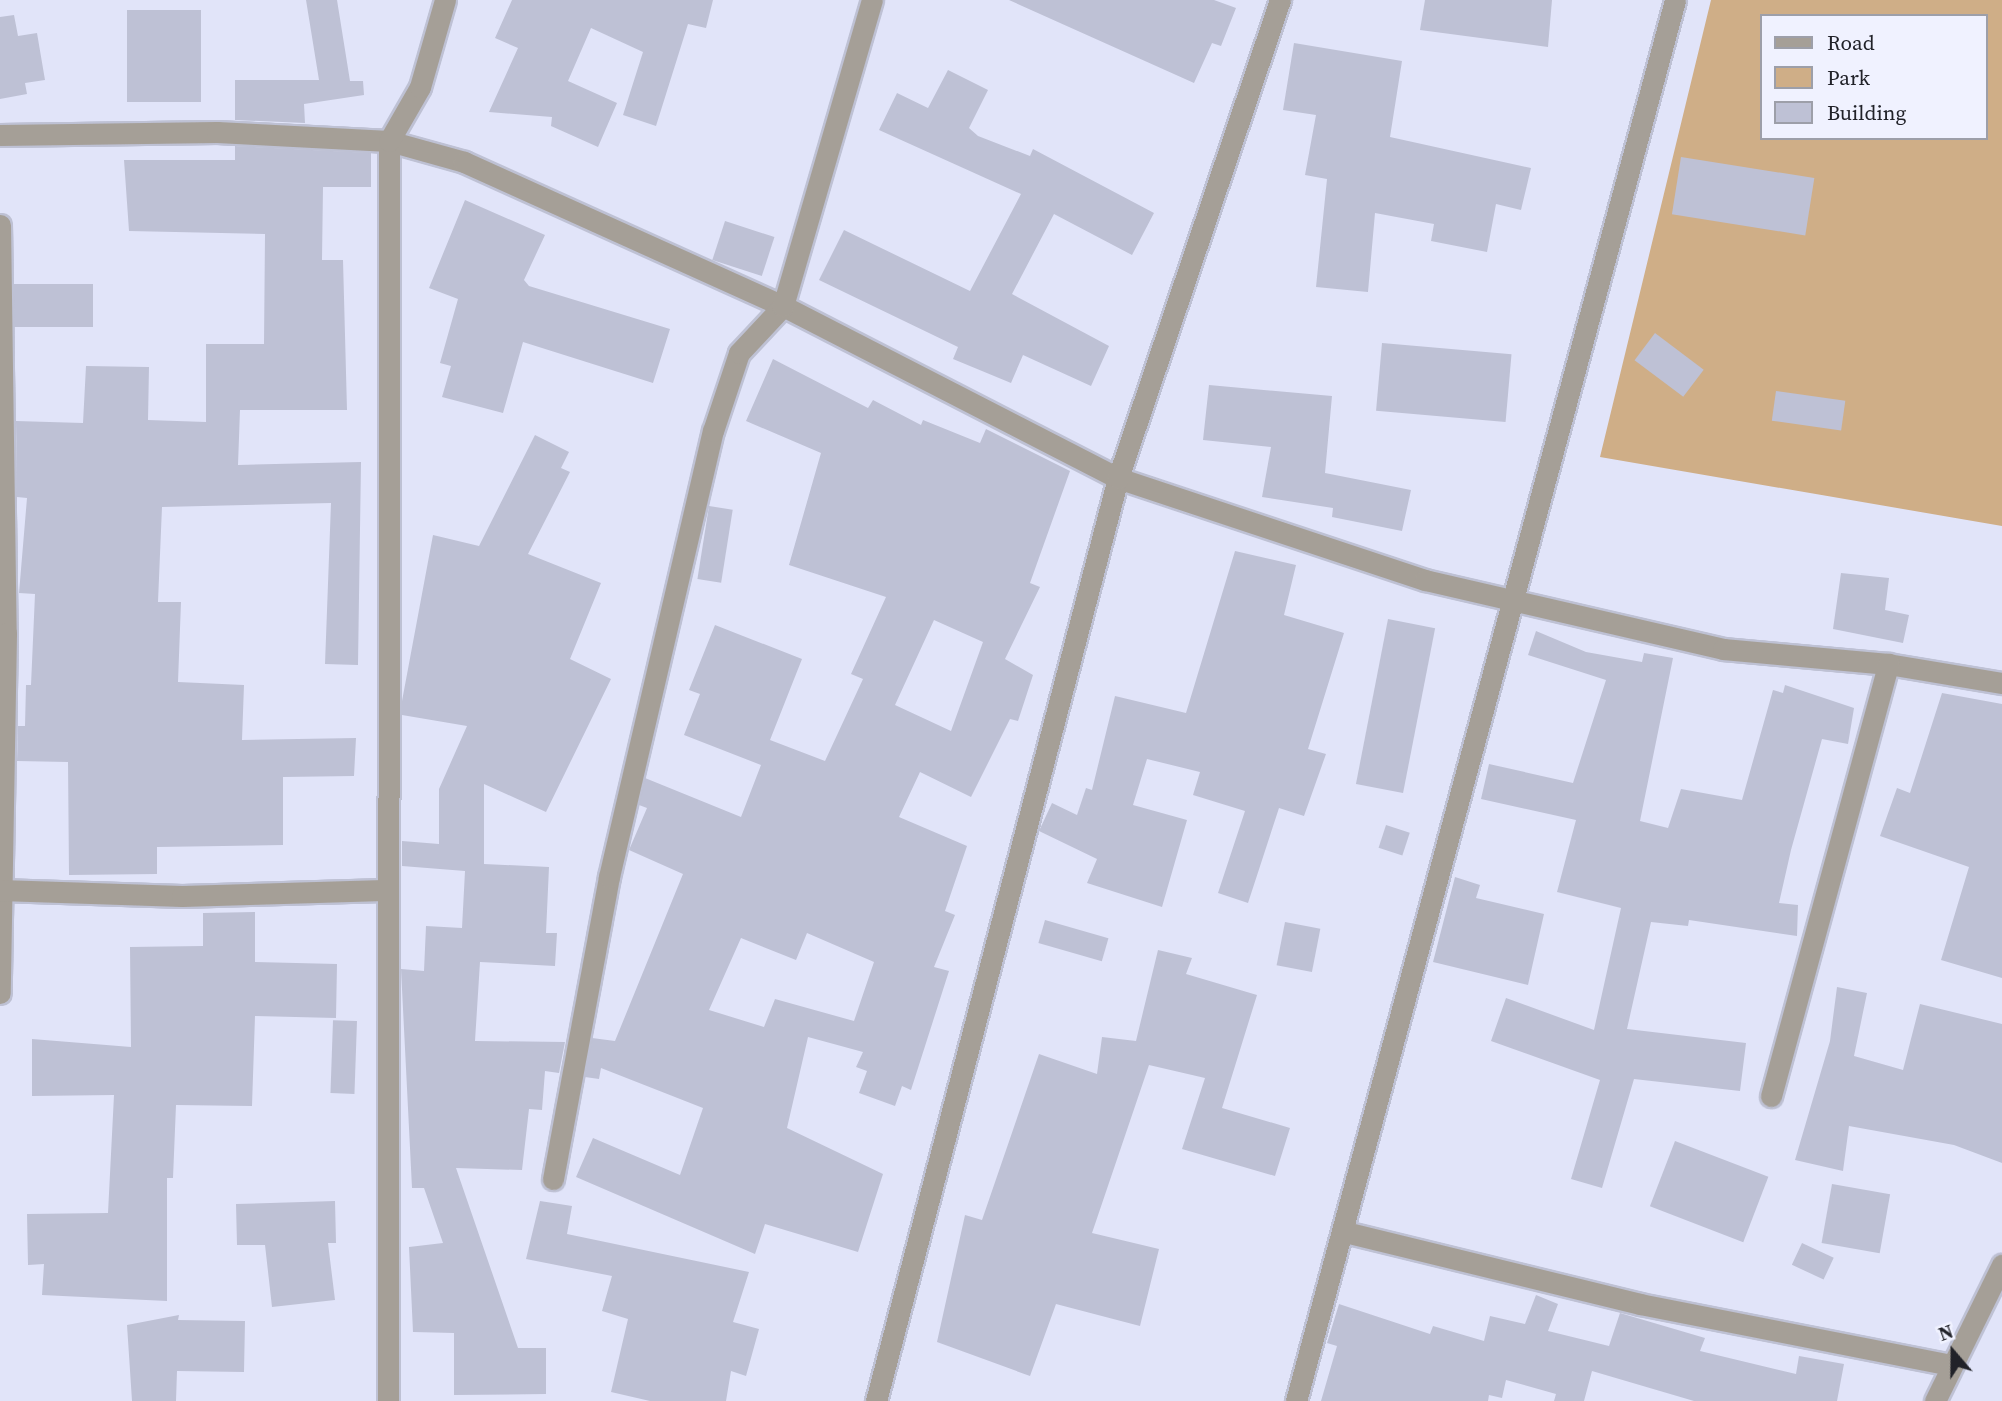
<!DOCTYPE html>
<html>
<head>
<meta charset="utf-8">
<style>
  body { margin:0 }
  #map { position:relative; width:2002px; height:1401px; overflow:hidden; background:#e1e4f9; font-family:"Source Serif 4",serif }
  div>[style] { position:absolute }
  .green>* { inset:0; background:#cfae87 }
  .building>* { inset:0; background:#bec1d5; transform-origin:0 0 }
  .roads { filter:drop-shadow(2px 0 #bec1d4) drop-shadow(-2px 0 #bec1d4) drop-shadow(0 2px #bec1d4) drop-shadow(0 -2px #bec1d4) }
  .street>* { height:21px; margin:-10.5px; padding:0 10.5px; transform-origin:10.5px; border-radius:10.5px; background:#a59f97 }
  span { translate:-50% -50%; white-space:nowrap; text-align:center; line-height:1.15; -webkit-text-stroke:7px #f0f2ff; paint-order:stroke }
  .legend { position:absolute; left:1760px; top:14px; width:228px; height:126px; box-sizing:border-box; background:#f0f2ff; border:2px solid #9d9fa9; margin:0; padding:9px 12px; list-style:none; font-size:21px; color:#212229 }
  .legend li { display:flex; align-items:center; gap:14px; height:35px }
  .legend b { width:35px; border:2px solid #9d9fa9 }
  .north { position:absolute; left:1918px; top:1317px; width:70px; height:70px; -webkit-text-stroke:5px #f0f2ff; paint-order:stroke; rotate:340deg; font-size:19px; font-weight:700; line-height:28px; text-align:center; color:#212229 }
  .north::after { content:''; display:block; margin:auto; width:24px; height:32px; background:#212229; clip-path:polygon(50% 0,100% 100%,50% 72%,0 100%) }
</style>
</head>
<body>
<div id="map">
  <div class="green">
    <i style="clip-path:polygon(evenodd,1711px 0,2002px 0,2002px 526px,1600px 457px,1711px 0,1762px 16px,1986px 16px,1986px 138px,1762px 138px,1762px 16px)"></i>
  </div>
  <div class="building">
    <i style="clip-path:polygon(306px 0,337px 0,350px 81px,363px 81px,364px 95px,304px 104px,305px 123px,235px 120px,235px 80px,319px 80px)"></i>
    <i style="clip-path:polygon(512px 0,713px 0,706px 28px,688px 24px,656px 126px,623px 115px,643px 52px,591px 28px,568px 81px,617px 103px,598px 147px,551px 126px,552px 117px,489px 112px,518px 48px,495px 38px)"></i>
    <i style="clip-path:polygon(1009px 0,1214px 0,1236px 8px,1221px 46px,1212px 43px,1194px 83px)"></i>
    <i style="clip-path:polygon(1425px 0,1552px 0,1548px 47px,1420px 30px)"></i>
    <i style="left:127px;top:10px;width:74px;height:92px"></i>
    <i style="clip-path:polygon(14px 15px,18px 36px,37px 33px,45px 80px,25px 83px,27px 94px,0 99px,0 17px)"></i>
    <i style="clip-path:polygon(1294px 43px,1402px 61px,1390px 137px,1531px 168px,1521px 210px,1496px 204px,1487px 252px,1431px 241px,1434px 224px,1375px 213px,1368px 292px,1316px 287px,1327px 179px,1305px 175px,1316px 115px,1283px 110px)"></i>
    <i style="clip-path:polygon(948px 70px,988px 90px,969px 128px,978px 136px,1030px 156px,1033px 149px,1154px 213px,1132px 255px,1054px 214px,1012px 294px,1109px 346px,1091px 386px,1023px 355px,1011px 383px,953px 359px,958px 347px,819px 280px,844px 230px,970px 291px,1021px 194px,879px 130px,897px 93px,928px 108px)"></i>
    <i style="clip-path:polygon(235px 146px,371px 153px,371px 187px,323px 187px,322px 260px,343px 260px,347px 410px,240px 410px,238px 465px,361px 462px,358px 665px,325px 664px,331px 503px,162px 507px,158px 602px,181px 602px,178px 682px,244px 685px,242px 740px,356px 738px,354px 776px,283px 777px,283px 845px,157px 847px,157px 874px,69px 875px,68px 762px,17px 761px,18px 726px,25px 726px,26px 685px,31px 685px,35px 594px,19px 593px,27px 498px,17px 497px,16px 421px,83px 423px,86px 366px,149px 367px,148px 420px,206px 422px,206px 344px,264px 344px,265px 234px,129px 231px,124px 160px,235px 160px)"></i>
    <i style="left:1681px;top:157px;width:135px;height:58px;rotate:9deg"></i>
    <i style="clip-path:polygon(465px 200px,545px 235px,524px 280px,529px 286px,670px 329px,653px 383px,523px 342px,503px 413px,442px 397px,451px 366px,440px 363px,458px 299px,429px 288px)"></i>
    <i style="left:725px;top:221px;width:52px;height:41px;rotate:18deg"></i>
    <i style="left:93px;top:284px;width:43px;height:79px;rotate:90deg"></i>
    <i style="left:1655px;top:333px;width:61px;height:34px;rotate:37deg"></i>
    <i style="left:1382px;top:343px;width:130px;height:68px;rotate:5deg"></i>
    <i style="clip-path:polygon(evenodd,773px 359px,868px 408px,873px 400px,921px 425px,923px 420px,980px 443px,986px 429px,1070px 471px,1030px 583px,1040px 587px,1005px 659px,1033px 675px,1018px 721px,1010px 719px,971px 797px,920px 772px,899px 817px,967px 846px,945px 911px,955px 915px,934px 967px,949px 971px,911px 1090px,902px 1086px,895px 1106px,859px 1093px,867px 1071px,856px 1067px,863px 1052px,808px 1037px,787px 1128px,883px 1174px,858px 1252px,765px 1224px,755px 1254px,576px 1177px,593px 1138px,680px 1175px,703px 1108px,601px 1068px,599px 1079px,585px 1077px,592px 1038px,615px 1041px,683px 874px,629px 850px,647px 808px,639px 805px,645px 778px,741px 817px,761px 765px,684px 735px,700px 694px,689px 690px,715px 625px,802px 659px,770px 740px,825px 761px,863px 679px,851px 674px,886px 597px,789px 565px,821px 453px,746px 421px,773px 359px,934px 620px,983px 642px,951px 731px,895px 705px,934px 620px,773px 359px,807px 933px,874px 962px,854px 1021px,775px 999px,764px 1027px,709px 1010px,741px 938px,796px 960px,807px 933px)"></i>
    <i style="clip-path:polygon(1209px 385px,1332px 396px,1325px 473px,1411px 490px,1402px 531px,1332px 517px,1333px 508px,1262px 497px,1271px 447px,1203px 440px)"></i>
    <i style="left:1776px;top:391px;width:70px;height:30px;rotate:8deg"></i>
    <i style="clip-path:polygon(535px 435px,569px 452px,561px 468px,570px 472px,528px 554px,601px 583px,570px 659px,611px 679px,546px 812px,484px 784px,484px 864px,549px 867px,546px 933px,557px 933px,555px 966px,480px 962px,475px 1041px,565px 1042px,559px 1073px,545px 1071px,542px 1110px,529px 1109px,522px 1170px,456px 1168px,518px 1348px,546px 1348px,546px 1394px,454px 1395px,454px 1333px,413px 1332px,409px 1247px,443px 1243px,424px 1188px,412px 1188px,401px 969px,424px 971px,426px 926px,462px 928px,465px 871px,402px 866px,402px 841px,439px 844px,439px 789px,467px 726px,402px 715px,402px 701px,433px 535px,479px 546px)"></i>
    <i style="left:709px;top:506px;width:24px;height:74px;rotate:9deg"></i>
    <i style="clip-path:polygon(1235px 551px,1296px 565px,1284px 615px,1344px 633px,1308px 749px,1326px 754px,1304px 816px,1279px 808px,1248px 903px,1218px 893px,1245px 811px,1193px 795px,1200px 772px,1147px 759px,1133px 805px,1187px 820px,1162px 907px,1087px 883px,1097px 859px,1039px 831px,1052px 803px,1077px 815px,1086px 788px,1092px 790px,1115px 696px,1186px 713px)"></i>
    <i style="clip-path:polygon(1841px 573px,1889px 578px,1885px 610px,1909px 615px,1903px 643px,1833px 629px)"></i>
    <i style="left:1388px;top:619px;width:48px;height:168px;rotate:11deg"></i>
    <i style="clip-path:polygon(1536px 631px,1586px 652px,1642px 662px,1644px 653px,1673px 658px,1640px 821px,1668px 828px,1681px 789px,1742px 800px,1773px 690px,1783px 693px,1785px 685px,1854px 708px,1848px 744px,1822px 739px,1791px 850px,1779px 903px,1798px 905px,1797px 936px,1689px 920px,1688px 926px,1651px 922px,1627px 1029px,1746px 1043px,1740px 1091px,1634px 1079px,1602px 1188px,1571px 1179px,1600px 1080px,1491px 1041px,1506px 998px,1594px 1030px,1621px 908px,1557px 892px,1576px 820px,1481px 799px,1489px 764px,1573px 783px,1606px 680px,1528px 655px)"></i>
    <i style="clip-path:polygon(1942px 693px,2002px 704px,2002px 978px,1941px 960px,1969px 867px,1880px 836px,1897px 788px,1910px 793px)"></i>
    <i style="left:1386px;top:825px;width:25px;height:24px;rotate:18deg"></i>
    <i style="clip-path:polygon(1455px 877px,1480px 885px,1476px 898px,1544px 914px,1528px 985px,1433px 962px)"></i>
    <i style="clip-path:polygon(255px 912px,255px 962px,337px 964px,336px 1018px,255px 1016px,252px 1106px,176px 1105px,173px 1178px,167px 1178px,167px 1301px,42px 1295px,44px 1264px,28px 1265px,27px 1214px,108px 1213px,114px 1095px,32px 1096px,32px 1039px,131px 1047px,130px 947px,203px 946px,203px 913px)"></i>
    <i style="left:1045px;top:920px;width:66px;height:24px;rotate:16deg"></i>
    <i style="left:1285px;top:922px;width:36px;height:44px;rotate:11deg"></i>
    <i style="clip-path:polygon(1158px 950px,1192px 958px,1186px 974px,1257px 995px,1222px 1108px,1290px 1128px,1275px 1176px,1182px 1149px,1205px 1078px,1149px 1065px,1092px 1233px,1159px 1249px,1140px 1326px,1056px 1304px,1030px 1376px,937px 1342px,965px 1215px,982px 1220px,1039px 1054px,1097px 1074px,1102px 1037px,1136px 1041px)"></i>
    <i style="clip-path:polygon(1837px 987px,1867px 993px,1854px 1056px,1903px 1070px,1920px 1004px,2002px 1024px,2002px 1163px,1954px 1145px,1849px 1126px,1843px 1171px,1795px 1160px,1830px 1041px)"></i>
    <i style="left:357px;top:1021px;width:73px;height:24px;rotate:92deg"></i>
    <i style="left:1675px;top:1141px;width:100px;height:70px;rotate:21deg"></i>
    <i style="left:1832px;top:1184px;width:59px;height:60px;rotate:10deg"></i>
    <i style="clip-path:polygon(335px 1201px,336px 1243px,328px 1243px,335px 1300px,272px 1307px,265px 1245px,237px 1245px,236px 1204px)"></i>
    <i style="clip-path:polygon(540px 1201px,572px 1206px,567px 1234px,749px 1272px,733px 1322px,759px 1329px,746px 1376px,731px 1371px,726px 1401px,650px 1401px,611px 1392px,628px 1319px,602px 1311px,612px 1276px,526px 1259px)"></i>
    <i style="left:1802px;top:1243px;width:35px;height:24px;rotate:25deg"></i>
    <i style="clip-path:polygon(1536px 1295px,1558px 1304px,1548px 1331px,1609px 1346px,1620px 1313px,1705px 1338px,1700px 1351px,1796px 1374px,1799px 1356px,1844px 1364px,1837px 1401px,1694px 1401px,1592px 1371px,1584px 1401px,1554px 1401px,1556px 1394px,1506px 1380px,1502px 1398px,1489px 1395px,1488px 1401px,1321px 1401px,1337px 1346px,1327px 1343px,1339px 1304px,1430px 1334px,1433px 1326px,1484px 1341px,1490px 1316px,1525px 1324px)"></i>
    <i style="clip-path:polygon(179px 1315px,178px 1320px,245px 1321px,244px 1372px,177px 1371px,176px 1401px,132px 1401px,127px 1325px)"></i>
  </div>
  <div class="roads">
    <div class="street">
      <i style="left:0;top:135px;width:217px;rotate:-0.8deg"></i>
      <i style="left:217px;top:132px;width:172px;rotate:3deg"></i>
      <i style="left:389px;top:141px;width:78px;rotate:15.6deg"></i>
      <i style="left:464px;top:162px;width:350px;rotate:24.3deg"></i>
      <i style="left:783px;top:306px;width:377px;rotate:27.2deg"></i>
      <i style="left:1118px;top:478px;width:324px;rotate:18.4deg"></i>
      <i style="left:1425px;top:580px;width:306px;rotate:13deg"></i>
      <i style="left:1723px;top:649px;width:166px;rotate:5.2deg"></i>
      <i style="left:1888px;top:664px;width:116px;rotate:9.5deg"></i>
      <i style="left:0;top:225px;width:408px;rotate:89.2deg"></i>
      <i style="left:6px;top:633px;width:360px;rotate:91deg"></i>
      <i style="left:0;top:890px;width:182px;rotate:1.9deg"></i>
      <i style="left:182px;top:896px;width:202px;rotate:-1.7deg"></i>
      <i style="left:1771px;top:1096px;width:448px;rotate:-74.8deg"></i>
      <i style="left:553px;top:1179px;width:307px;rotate:-79.5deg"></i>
      <i style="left:609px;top:877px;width:458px;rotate:-76.9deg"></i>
      <i style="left:713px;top:431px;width:82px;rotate:-71.6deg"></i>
      <i style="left:739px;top:353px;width:64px;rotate:-46.9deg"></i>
      <i style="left:783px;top:306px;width:319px;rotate:-73.8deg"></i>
      <i style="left:1345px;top:1232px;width:304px;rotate:13.7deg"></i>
      <i style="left:1640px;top:1304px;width:316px;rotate:11.1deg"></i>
      <i style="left:388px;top:1401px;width:1260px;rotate:-89.95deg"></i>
      <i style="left:389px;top:141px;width:62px;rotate:-60.1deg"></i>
      <i style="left:420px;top:87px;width:91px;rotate:-74deg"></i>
      <i style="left:876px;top:1401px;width:954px;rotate:-75.31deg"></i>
      <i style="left:1118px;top:478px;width:505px;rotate:-71.28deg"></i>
      <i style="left:1296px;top:1401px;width:1451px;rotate:-74.86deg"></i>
      <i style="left:1935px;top:1401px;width:152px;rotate:-63.8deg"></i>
    </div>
  </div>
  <ul class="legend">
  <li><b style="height:9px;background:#a59f97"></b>Road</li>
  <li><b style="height:19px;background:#cfae87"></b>Park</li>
  <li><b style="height:19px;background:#bec1d5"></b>Building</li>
  </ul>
  <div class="north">N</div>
</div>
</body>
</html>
